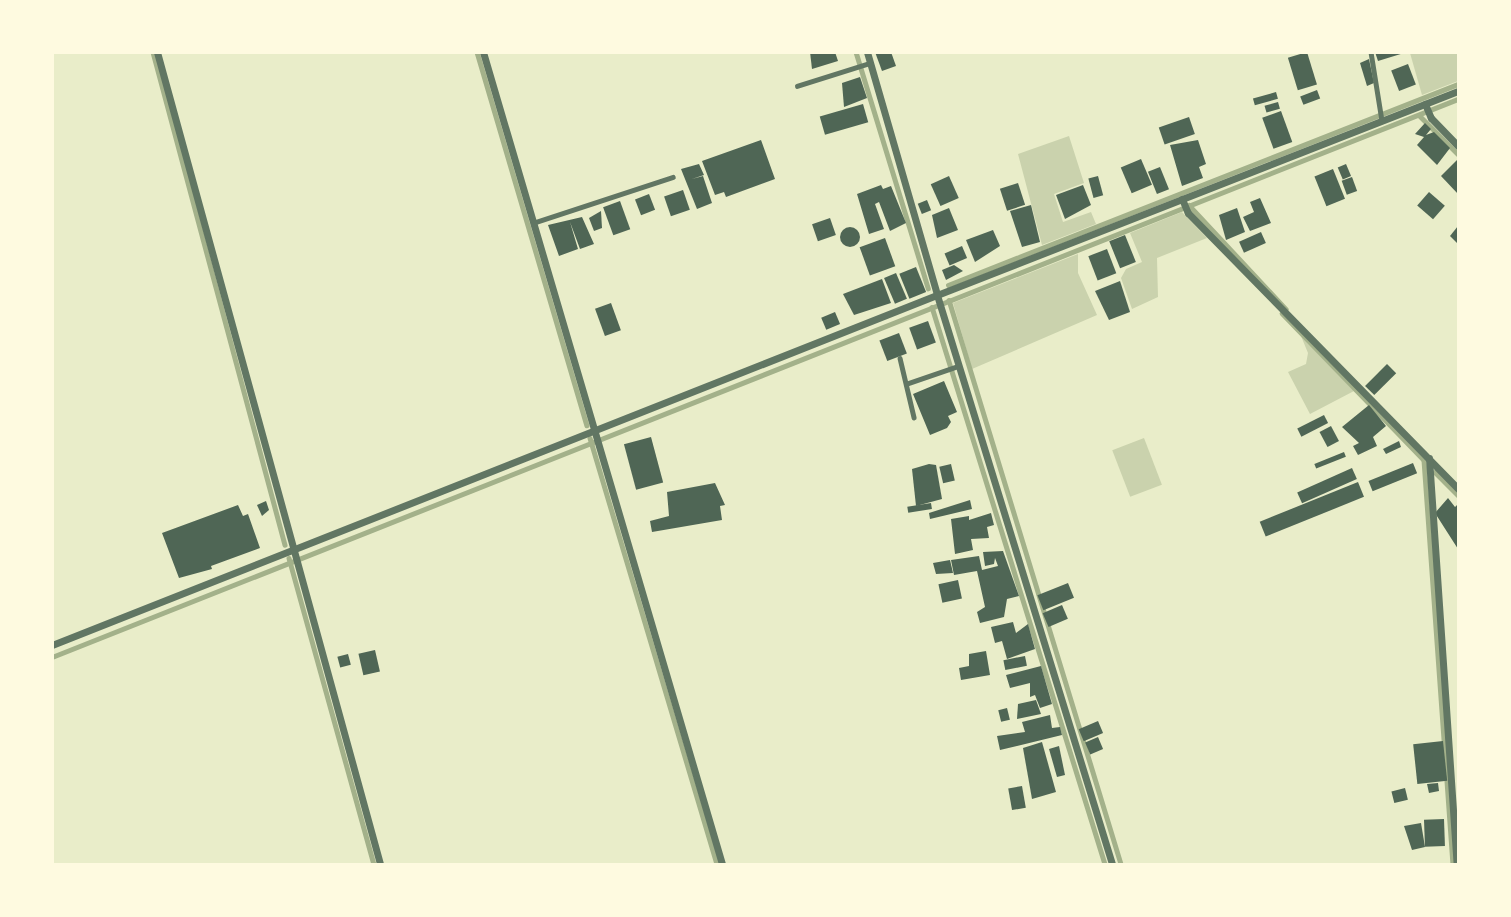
<!DOCTYPE html>
<html>
<head>
<meta charset="utf-8">
<style>
  body { margin:0 }
  #map { position:relative; width:1511px; height:917px; overflow:hidden; background:#e9edc9; font-family:"Libre Baskerville",serif }
  div>[style] { position:absolute }
  .green>* { inset:0; background:#cad2ad; transform-origin:0 0 }
  .stream>* { height:4.5px; margin:-2.25px; padding:0 2.25px; transform-origin:2.25px; border-radius:2.25px; background:#a3b18a }
  .building>* { inset:0; background:#4f6655; transform-origin:0 0 }
  .round { border-radius:50% }
  .service>* { height:4.5px; margin:-2.25px; padding:0 2.25px; transform-origin:2.25px; border-radius:2.25px; background:#617663 }
  .minor>* { height:7px; margin:-3.5px; padding:0 3.5px; transform-origin:3.5px; border-radius:3.5px; background:#617663 }
  span { translate:-50% -50%; white-space:nowrap; text-align:center; line-height:1.15; -webkit-text-stroke:5px #fefae0; paint-order:stroke }
  .frame { position:absolute; inset:0; border:54px solid #fefae0; pointer-events:none }
</style>
</head>
<body>
<div id="map">
  <div class="green">
    <i style="clip-path:polygon(1410px 53px,1458px 53px,1458px 81px,1422px 95px)"></i>
    <i style="clip-path:polygon(1069px 136px,1084px 183px,1054px 194px,1063px 222px,1091px 212px,1096px 224px,1042px 245px,1018px 154px)"></i>
    <i style="clip-path:polygon(1182px 212px,1207px 238px,1157px 258px,1158px 297px,1132px 309px,1121px 278px,1126px 269px,1142px 262px,1130px 233px)"></i>
    <i style="clip-path:polygon(1078px 254px,1078px 273px,1097px 315px,972px 369px,953px 303px)"></i>
    <i style="clip-path:polygon(1301px 336px,1354px 391px,1310px 414px,1288px 372px,1306px 364px,1308px 353px)"></i>
    <i style="left:1144px;top:438px;width:50px;height:34px;rotate:69deg"></i>
  </div>
  <div class="stream">
    <i style="left:153px;top:52px;width:510px;rotate:75.01deg"></i>
    <i style="left:477px;top:52px;width:389px;rotate:73.6deg"></i>
    <i style="left:856px;top:52px;width:247px;rotate:73deg"></i>
    <i style="left:1419px;top:115px;width:55px;rotate:45deg"></i>
    <i style="left:1189px;top:205px;width:142px;rotate:47deg"></i>
    <i style="left:948px;top:285px;width:548px;rotate:-21.51deg"></i>
    <i style="left:949px;top:300px;width:590px;rotate:73.04deg"></i>
    <i style="left:932px;top:307px;width:583px;rotate:72.75deg"></i>
    <i style="left:1282px;top:313px;width:204px;rotate:46deg"></i>
    <i style="left:1424px;top:460px;width:405px;rotate:85.9deg"></i>
    <i style="left:590px;top:438px;width:445px;rotate:73.4deg"></i>
    <i style="left:1435px;top:472px;width:33px;rotate:45deg"></i>
    <i style="left:289px;top:558px;width:318px;rotate:74.5deg"></i>
    <i style="left:52px;top:657px;width:1513px;rotate:-21.65deg"></i>
  </div>
  <div class="building">
    <i style="clip-path:polygon(810px 52px,835px 52px,838px 61px,812px 69px)"></i>
    <i style="clip-path:polygon(875px 52px,891px 52px,896px 66px,882px 71px)"></i>
    <i style="left:1307px;top:52px;width:34px;height:20px;rotate:73deg"></i>
    <i style="clip-path:polygon(1375px 52px,1404px 52px,1404px 53px,1378px 61px)"></i>
    <i style="clip-path:polygon(1369px 59px,1374px 83px,1367px 86px,1360px 63px)"></i>
    <i style="left:1408px;top:64px;width:22px;height:18px;rotate:69deg"></i>
    <i style="clip-path:polygon(860px 77px,867px 98px,844px 107px,842px 83px)"></i>
    <i style="left:1317px;top:90px;width:9px;height:18px;rotate:69deg"></i>
    <i style="left:1276px;top:92px;width:7px;height:24px;rotate:74deg"></i>
    <i style="left:1278px;top:102px;width:7px;height:14px;rotate:74deg"></i>
    <i style="left:863px;top:104px;width:19px;height:45px;rotate:74deg"></i>
    <i style="left:1281px;top:111px;width:33px;height:20px;rotate:70deg"></i>
    <i style="left:1189px;top:117px;width:18px;height:32px;rotate:71deg"></i>
    <i style="clip-path:polygon(1425px 123px,1431px 129px,1426px 135px,1434px 132px,1450px 148px,1437px 165px,1417px 145px,1424px 137px,1415px 134px)"></i>
    <i style="clip-path:polygon(761px 140px,775px 179px,726px 197px,724px 192px,715px 195px,702px 161px)"></i>
    <i style="clip-path:polygon(1198px 140px,1206px 164px,1199px 167px,1203px 178px,1182px 186px,1170px 145px)"></i>
    <i style="left:1141px;top:159px;width:28px;height:22px;rotate:67deg"></i>
    <i style="clip-path:polygon(1458px 159px,1458px 194px,1441px 176px)"></i>
    <i style="clip-path:polygon(699px 164px,704px 175px,692px 179px,703px 176px,712px 203px,697px 209px,681px 169px)"></i>
    <i style="left:1346px;top:164px;width:13px;height:9px;rotate:67deg"></i>
    <i style="left:1160px;top:167px;width:24px;height:13px;rotate:68deg"></i>
    <i style="left:1333px;top:169px;width:32px;height:20px;rotate:68deg"></i>
    <i style="left:949px;top:176px;width:24px;height:20px;rotate:66deg"></i>
    <i style="left:1098px;top:176px;width:20px;height:10px;rotate:75deg"></i>
    <i style="left:1352px;top:177px;width:15px;height:11px;rotate:70deg"></i>
    <i style="left:1018px;top:183px;width:23px;height:19px;rotate:72deg"></i>
    <i style="clip-path:polygon(881px 185px,883px 189px,891px 186px,906px 223px,890px 231px,879px 202px,875px 204px,884px 229px,869px 234px,857px 194px)"></i>
    <i style="clip-path:polygon(1083px 185px,1091px 205px,1065px 219px,1056px 195px)"></i>
    <i style="left:683px;top:190px;width:21px;height:20px;rotate:71deg"></i>
    <i style="left:1429px;top:192px;width:21px;height:18px;rotate:41deg"></i>
    <i style="left:649px;top:194px;width:17px;height:15px;rotate:69deg"></i>
    <i style="clip-path:polygon(1260px 198px,1271px 223px,1250px 231px,1243px 217px,1254px 212px,1250px 202px)"></i>
    <i style="left:927px;top:200px;width:11px;height:10px;rotate:68deg"></i>
    <i style="left:620px;top:201px;width:30px;height:18px;rotate:70deg"></i>
    <i style="clip-path:polygon(1031px 205px,1040px 242px,1022px 247px,1010px 211px)"></i>
    <i style="clip-path:polygon(949px 208px,958px 230px,937px 238px,932px 215px)"></i>
    <i style="clip-path:polygon(1237px 208px,1245px 232px,1226px 240px,1219px 215px)"></i>
    <i style="clip-path:polygon(601px 211px,602px 228px,594px 231px,589px 218px)"></i>
    <i style="clip-path:polygon(582px 217px,594px 244px,580px 249px,570px 222px,578px 249px,559px 256px,548px 225px)"></i>
    <i style="left:830px;top:218px;width:18px;height:19px;rotate:71deg"></i>
    <i style="clip-path:polygon(1458px 226px,1458px 244px,1450px 236px)"></i>
    <i class="round" style="left:840px;top:227px;width:20px;height:20px"></i>
    <i style="clip-path:polygon(993px 230px,1000px 246px,975px 262px,966px 240px)"></i>
    <i style="left:1261px;top:232px;width:12px;height:24px;rotate:66deg"></i>
    <i style="left:1125px;top:235px;width:29px;height:17px;rotate:68deg"></i>
    <i style="left:885px;top:238px;width:30px;height:27px;rotate:70deg"></i>
    <i style="left:962px;top:246px;width:13px;height:19px;rotate:67deg"></i>
    <i style="left:1107px;top:249px;width:26px;height:20px;rotate:69deg"></i>
    <i style="clip-path:polygon(954px 265px,963px 271px,946px 280px,942px 270px)"></i>
    <i style="left:916px;top:267px;width:27px;height:18px;rotate:68deg"></i>
    <i style="left:896px;top:273px;width:28px;height:13px;rotate:67deg"></i>
    <i style="clip-path:polygon(882px 279px,891px 303px,854px 315px,843px 294px)"></i>
    <i style="clip-path:polygon(1120px 281px,1130px 312px,1109px 320px,1095px 291px)"></i>
    <i style="left:611px;top:303px;width:29px;height:17px;rotate:70deg"></i>
    <i style="left:835px;top:312px;width:13px;height:15px;rotate:67deg"></i>
    <i style="left:928px;top:321px;width:23px;height:20px;rotate:70deg"></i>
    <i style="left:899px;top:333px;width:22px;height:21px;rotate:69deg"></i>
    <i style="left:1387px;top:364px;width:13px;height:31px;rotate:45deg"></i>
    <i style="clip-path:polygon(944px 381px,957px 412px,948px 416px,951px 422px,947px 428px,930px 435px,913px 394px)"></i>
    <i style="clip-path:polygon(1369px 405px,1386px 426px,1373px 437px,1377px 446px,1358px 455px,1353px 446px,1359px 443px,1342px 427px)"></i>
    <i style="left:1324px;top:415px;width:9px;height:30px;rotate:63deg"></i>
    <i style="left:1331px;top:426px;width:17px;height:13px;rotate:62deg"></i>
    <i style="left:651px;top:437px;width:47px;height:28px;rotate:75deg"></i>
    <i style="clip-path:polygon(1399px 441px,1401px 447px,1386px 454px,1383px 449px)"></i>
    <i style="left:1344px;top:452px;width:5px;height:32px;rotate:68deg"></i>
    <i style="left:1413px;top:463px;width:11px;height:48px;rotate:68deg"></i>
    <i style="clip-path:polygon(929px 464px,936px 465px,942px 499px,916px 506px,912px 469px)"></i>
    <i style="left:951px;top:464px;width:17px;height:12px;rotate:77deg"></i>
    <i style="left:1352px;top:468px;width:12px;height:60px;rotate:66deg"></i>
    <i style="left:1358px;top:482px;width:16px;height:106px;rotate:68deg"></i>
    <i style="clip-path:polygon(715px 483px,725px 505px,720px 506px,722px 520px,652px 532px,650px 521px,669px 516px,667px 492px)"></i>
    <i style="clip-path:polygon(1448px 498px,1455px 507px,1458px 504px,1458px 549px,1435px 513px)"></i>
    <i style="clip-path:polygon(970px 500px,972px 509px,930px 519px,929px 513px)"></i>
    <i style="clip-path:polygon(266px 501px,269px 510px,262px 516px,257px 505px)"></i>
    <i style="left:931px;top:503px;width:6px;height:24px;rotate:81deg"></i>
    <i style="clip-path:polygon(238px 505px,243px 516px,248px 514px,260px 548px,211px 566px,212px 569px,179px 578px,162px 533px)"></i>
    <i style="clip-path:polygon(991px 513px,994px 525px,987px 527px,989px 538px,971px 539px,973px 550px,955px 554px,951px 519px,969px 516px,969px 520px)"></i>
    <i style="clip-path:polygon(1003px 551px,1019px 596px,1007px 599px,1004px 617px,980px 623px,977px 612px,985px 607px,977px 571px,954px 575px,951px 560px,979px 556px,982px 570px,998px 566px,995px 558px,994px 564px,985px 566px,983px 552px)"></i>
    <i style="clip-path:polygon(950px 560px,953px 573px,936px 574px,933px 563px)"></i>
    <i style="left:958px;top:580px;width:19px;height:20px;rotate:78deg"></i>
    <i style="left:1068px;top:583px;width:16px;height:33px;rotate:68deg"></i>
    <i style="left:1062px;top:605px;width:15px;height:21px;rotate:67deg"></i>
    <i style="clip-path:polygon(1013px 622px,1016px 633px,1028px 624px,1035px 649px,1007px 659px,1002px 641px,995px 643px,991px 627px)"></i>
    <i style="left:375px;top:650px;width:22px;height:17px;rotate:77deg"></i>
    <i style="clip-path:polygon(986px 651px,990px 675px,961px 680px,959px 668px,969px 666px,969px 654px)"></i>
    <i style="left:348px;top:654px;width:11px;height:11px;rotate:75deg"></i>
    <i style="left:1025px;top:656px;width:10px;height:22px;rotate:79deg"></i>
    <i style="clip-path:polygon(1041px 666px,1052px 704px,1040px 708px,1035px 695px,1030px 697px,1030px 683px,1010px 688px,1006px 675px)"></i>
    <i style="clip-path:polygon(1036px 700px,1041px 714px,1017px 719px,1018px 704px)"></i>
    <i style="left:1007px;top:708px;width:12px;height:9px;rotate:76deg"></i>
    <i style="clip-path:polygon(1050px 715px,1052px 728px,1060px 727px,1062px 735px,1000px 750px,997px 736px,1025px 732px,1022px 722px)"></i>
    <i style="left:1098px;top:721px;width:13px;height:21px;rotate:67deg"></i>
    <i style="left:1098px;top:737px;width:13px;height:14px;rotate:67deg"></i>
    <i style="left:1443px;top:741px;width:40px;height:30px;rotate:84deg"></i>
    <i style="clip-path:polygon(1042px 742px,1056px 792px,1032px 799px,1023px 748px)"></i>
    <i style="clip-path:polygon(1059px 746px,1065px 775px,1057px 777px,1049px 749px)"></i>
    <i style="clip-path:polygon(1438px 783px,1439px 791px,1429px 793px,1427px 784px)"></i>
    <i style="left:1022px;top:786px;width:22px;height:14px;rotate:80deg"></i>
    <i style="left:1405px;top:788px;width:12px;height:14px;rotate:76deg"></i>
    <i style="left:1444px;top:819px;width:27px;height:20px;rotate:88deg"></i>
    <i style="clip-path:polygon(1421px 823px,1425px 847px,1412px 850px,1404px 826px)"></i>
  </div>
  <div class="service">
    <i style="left:1371px;top:52px;width:70px;rotate:80.9deg"></i>
    <i style="left:797px;top:86px;width:77px;rotate:-17.5deg"></i>
    <i style="left:533px;top:223px;width:147px;rotate:-18.2deg"></i>
    <i style="left:900px;top:358px;width:61px;rotate:76.7deg"></i>
    <i style="left:906px;top:384px;width:55px;rotate:-19.1deg"></i>
  </div>
  <div class="minor">
    <i style="left:157px;top:52px;width:842px;rotate:74.64deg"></i>
    <i style="left:483px;top:52px;width:846px;rotate:73.6deg"></i>
    <i style="left:867px;top:52px;width:253px;rotate:73.9deg"></i>
    <i style="left:937px;top:295px;width:560px;rotate:-21.38deg"></i>
    <i style="left:1425px;top:104px;width:15px;rotate:67deg"></i>
    <i style="left:1431px;top:118px;width:39px;rotate:46deg"></i>
    <i style="left:1182px;top:199px;width:15px;rotate:67deg"></i>
    <i style="left:1188px;top:213px;width:386px;rotate:45.6deg"></i>
    <i style="left:1429px;top:458px;width:407px;rotate:86.1deg"></i>
    <i style="left:52px;top:645px;width:952px;rotate:-21.58deg"></i>
    <i style="left:937px;top:295px;width:595px;rotate:72.9deg"></i>
  </div>
  <div class="frame"></div>
</div>
</body>
</html>
